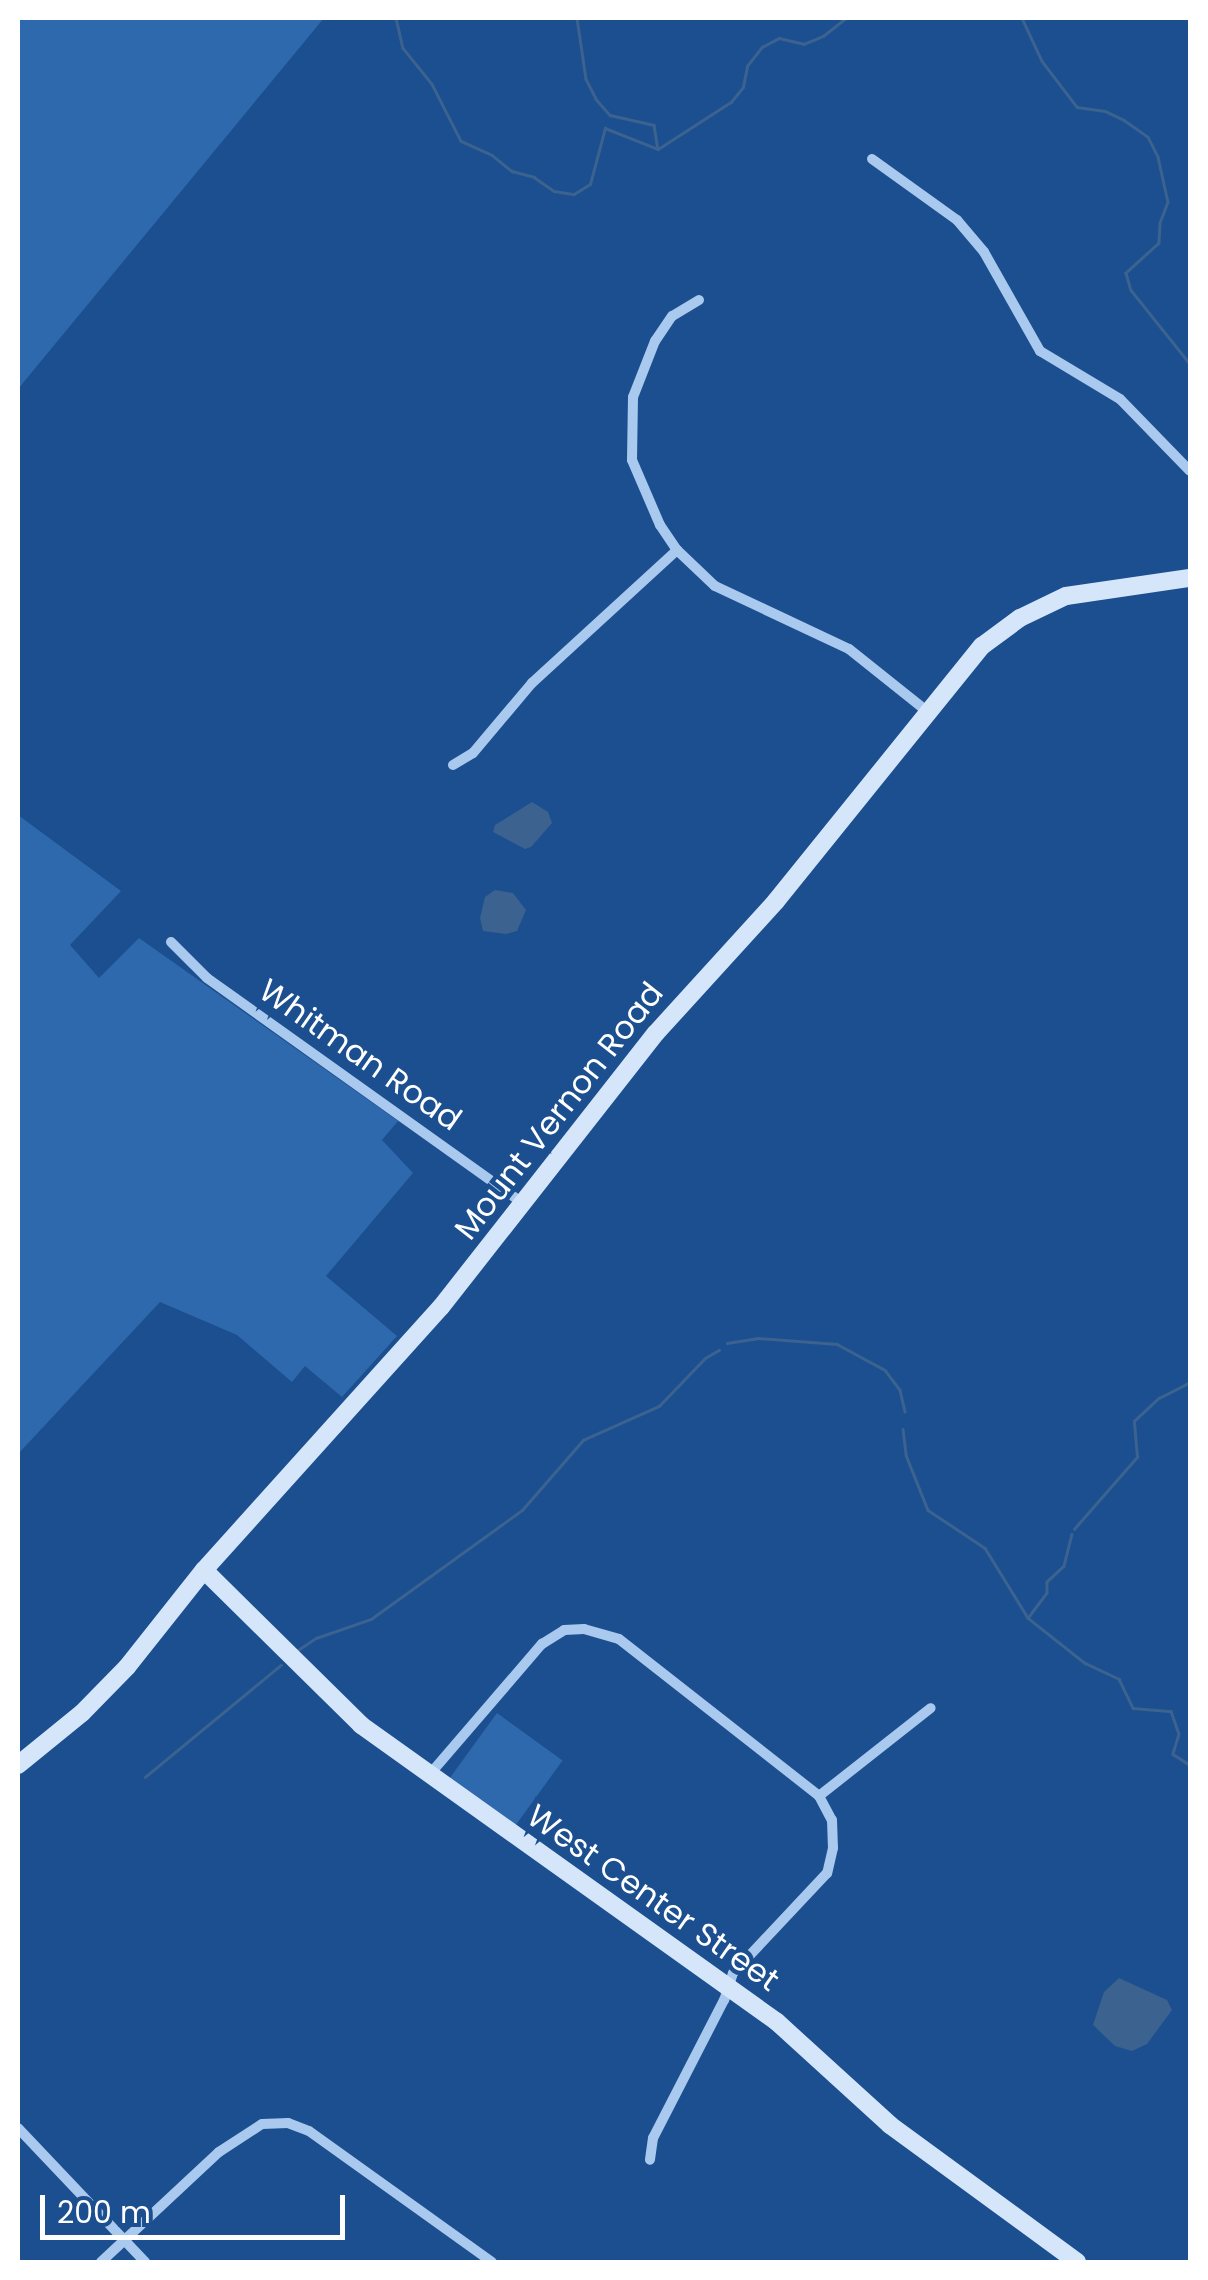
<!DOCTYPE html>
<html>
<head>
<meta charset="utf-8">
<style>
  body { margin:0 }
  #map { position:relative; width:1208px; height:2280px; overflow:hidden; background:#1b4f8f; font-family:Poppins,sans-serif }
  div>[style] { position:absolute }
  .green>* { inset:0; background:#2e69ad; transform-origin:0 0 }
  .water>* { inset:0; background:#3c6290 }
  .stream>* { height:2.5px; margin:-1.25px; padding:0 1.25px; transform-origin:1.25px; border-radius:1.25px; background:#3c6290 }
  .street>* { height:10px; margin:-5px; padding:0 5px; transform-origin:5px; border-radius:5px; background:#a9c9ee }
  .secondary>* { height:18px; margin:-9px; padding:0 9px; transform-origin:9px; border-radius:9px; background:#d6e6fa }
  span { translate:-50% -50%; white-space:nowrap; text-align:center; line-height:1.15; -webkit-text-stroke:9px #1b4f8f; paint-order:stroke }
  .street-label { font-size:32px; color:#fff }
  .frame { position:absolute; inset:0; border:20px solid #fff; pointer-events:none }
  .scale { position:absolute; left:40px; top:2195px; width:305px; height:45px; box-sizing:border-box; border:5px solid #fff; border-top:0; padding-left:12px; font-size:30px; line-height:35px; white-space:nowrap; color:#fff; -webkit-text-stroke:8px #1b4f8f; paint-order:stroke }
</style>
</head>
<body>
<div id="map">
  <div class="green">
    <i style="clip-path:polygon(18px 18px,324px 18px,18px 389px)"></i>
    <i style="clip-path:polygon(18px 815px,121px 891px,70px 945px,99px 978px,139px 938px,398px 1121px,382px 1140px,413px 1173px,326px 1276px,397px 1336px,342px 1397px,305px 1366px,292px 1382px,237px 1335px,160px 1302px,18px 1454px)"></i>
    <i style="left:497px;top:1713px;width:81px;height:86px;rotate:36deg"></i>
  </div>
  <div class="water">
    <i style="clip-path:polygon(532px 802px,548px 812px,552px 823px,531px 847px,525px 849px,493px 832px,495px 825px)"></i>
    <i style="clip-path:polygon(495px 890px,513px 893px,526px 910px,517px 931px,506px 934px,483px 931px,480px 918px,485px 897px)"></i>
    <i style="clip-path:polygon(1119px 1978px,1167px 2000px,1172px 2010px,1147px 2044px,1132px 2051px,1115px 2046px,1093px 2025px,1104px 1992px)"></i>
  </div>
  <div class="stream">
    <i style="left:396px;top:18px;width:31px;rotate:77deg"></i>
    <i style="left:403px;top:48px;width:46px;rotate:51.1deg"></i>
    <i style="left:432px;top:84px;width:64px;rotate:63deg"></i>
    <i style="left:461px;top:141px;width:34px;rotate:24deg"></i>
    <i style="left:492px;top:155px;width:26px;rotate:39deg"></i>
    <i style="left:512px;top:171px;width:23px;rotate:15deg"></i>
    <i style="left:534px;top:177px;width:24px;rotate:35deg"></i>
    <i style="left:554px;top:191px;width:20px;rotate:9deg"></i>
    <i style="left:574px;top:194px;width:19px;rotate:-32deg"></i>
    <i style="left:590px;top:184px;width:58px;rotate:-75deg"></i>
    <i style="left:605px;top:128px;width:57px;rotate:21.6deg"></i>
    <i style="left:577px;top:18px;width:62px;rotate:81.6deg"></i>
    <i style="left:586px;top:79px;width:22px;rotate:63deg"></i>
    <i style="left:596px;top:99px;width:21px;rotate:49deg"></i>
    <i style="left:610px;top:115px;width:45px;rotate:12.8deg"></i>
    <i style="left:654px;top:125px;width:24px;rotate:81deg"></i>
    <i style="left:658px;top:149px;width:87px;rotate:-32.8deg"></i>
    <i style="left:731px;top:102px;width:19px;rotate:-51deg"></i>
    <i style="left:743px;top:87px;width:21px;rotate:-79deg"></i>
    <i style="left:747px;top:66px;width:24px;rotate:-52deg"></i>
    <i style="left:762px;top:47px;width:19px;rotate:-28deg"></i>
    <i style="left:779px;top:38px;width:26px;rotate:13deg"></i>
    <i style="left:804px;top:44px;width:21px;rotate:-23deg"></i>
    <i style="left:823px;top:36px;width:29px;rotate:-38deg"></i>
    <i style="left:1022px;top:18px;width:47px;rotate:65.1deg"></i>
    <i style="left:1042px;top:61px;width:58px;rotate:52.7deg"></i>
    <i style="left:1077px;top:107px;width:28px;rotate:8deg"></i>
    <i style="left:1105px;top:111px;width:21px;rotate:25deg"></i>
    <i style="left:1124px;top:120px;width:29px;rotate:35deg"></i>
    <i style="left:1148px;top:137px;width:22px;rotate:63deg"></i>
    <i style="left:1158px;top:157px;width:46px;rotate:77.5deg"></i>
    <i style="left:1168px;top:202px;width:22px;rotate:111deg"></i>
    <i style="left:1160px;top:223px;width:20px;rotate:93deg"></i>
    <i style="left:1159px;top:243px;width:45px;rotate:137.7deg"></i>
    <i style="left:1126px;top:273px;width:18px;rotate:74deg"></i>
    <i style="left:1131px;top:290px;width:95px;rotate:51.4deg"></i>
    <i style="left:727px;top:1343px;width:30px;rotate:-9deg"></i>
    <i style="left:757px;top:1338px;width:80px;rotate:4.3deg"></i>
    <i style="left:837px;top:1344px;width:55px;rotate:28.4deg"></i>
    <i style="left:885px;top:1370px;width:25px;rotate:53deg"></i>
    <i style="left:900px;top:1390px;width:22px;rotate:77deg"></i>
    <i style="left:903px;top:1429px;width:26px;rotate:83deg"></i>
    <i style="left:906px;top:1455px;width:59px;rotate:68.2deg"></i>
    <i style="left:928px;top:1510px;width:69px;rotate:33.7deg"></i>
    <i style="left:985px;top:1548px;width:82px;rotate:58.4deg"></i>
    <i style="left:1074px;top:1529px;width:96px;rotate:-48.8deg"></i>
    <i style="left:1137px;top:1457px;width:36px;rotate:-95deg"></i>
    <i style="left:1134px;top:1421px;width:34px;rotate:-43deg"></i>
    <i style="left:1159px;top:1398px;width:35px;rotate:-27deg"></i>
    <i style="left:1072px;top:1534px;width:33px;rotate:104deg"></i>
    <i style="left:1064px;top:1566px;width:23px;rotate:137deg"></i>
    <i style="left:1047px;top:1582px;width:11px;rotate:90deg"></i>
    <i style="left:1047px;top:1593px;width:31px;rotate:127deg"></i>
    <i style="left:1028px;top:1618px;width:73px;rotate:38.3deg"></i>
    <i style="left:1085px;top:1663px;width:38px;rotate:25deg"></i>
    <i style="left:1119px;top:1679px;width:32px;rotate:64deg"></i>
    <i style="left:1133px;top:1708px;width:38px;rotate:5deg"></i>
    <i style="left:1171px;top:1711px;width:24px;rotate:71deg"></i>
    <i style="left:1179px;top:1734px;width:21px;rotate:107deg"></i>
    <i style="left:1173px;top:1754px;width:20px;rotate:33deg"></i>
    <i style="left:298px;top:1650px;width:22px;rotate:-34deg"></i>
    <i style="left:316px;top:1638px;width:58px;rotate:-19.1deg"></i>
    <i style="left:371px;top:1619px;width:186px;rotate:-35.8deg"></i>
    <i style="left:522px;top:1510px;width:93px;rotate:-48.9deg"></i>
    <i style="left:583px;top:1440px;width:83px;rotate:-24.1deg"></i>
    <i style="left:659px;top:1406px;width:66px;rotate:-46.2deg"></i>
    <i style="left:705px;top:1358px;width:16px;rotate:-30deg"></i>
    <i style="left:145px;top:1777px;width:176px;rotate:-39.5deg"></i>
  </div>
  <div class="street">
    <i style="left:872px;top:159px;width:105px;rotate:35.7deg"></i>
    <i style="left:957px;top:220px;width:42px;rotate:49.8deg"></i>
    <i style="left:984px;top:252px;width:114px;rotate:60.5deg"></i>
    <i style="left:1040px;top:351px;width:93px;rotate:31deg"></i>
    <i style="left:1120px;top:399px;width:100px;rotate:45.8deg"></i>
    <i style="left:699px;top:300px;width:31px;rotate:149deg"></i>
    <i style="left:672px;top:316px;width:30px;rotate:124deg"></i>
    <i style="left:655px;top:341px;width:60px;rotate:111.4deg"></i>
    <i style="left:633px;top:397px;width:63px;rotate:90.9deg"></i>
    <i style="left:632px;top:460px;width:71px;rotate:66.7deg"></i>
    <i style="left:660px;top:525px;width:30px;rotate:56deg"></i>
    <i style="left:677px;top:550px;width:52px;rotate:43.5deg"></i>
    <i style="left:715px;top:586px;width:148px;rotate:25.2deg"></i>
    <i style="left:849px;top:649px;width:101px;rotate:38.6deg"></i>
    <i style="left:453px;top:765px;width:23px;rotate:-31deg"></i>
    <i style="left:473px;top:753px;width:92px;rotate:-49.9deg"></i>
    <i style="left:532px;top:683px;width:197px;rotate:-42.5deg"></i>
    <i style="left:171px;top:942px;width:51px;rotate:45deg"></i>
    <i style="left:207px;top:978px;width:389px;rotate:35.5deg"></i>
    <i style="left:430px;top:1774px;width:172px;rotate:-49.3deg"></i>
    <i style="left:542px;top:1644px;width:26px;rotate:-32deg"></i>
    <i style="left:564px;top:1630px;width:20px;rotate:-3deg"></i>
    <i style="left:584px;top:1629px;width:36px;rotate:16deg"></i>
    <i style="left:619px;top:1639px;width:254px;rotate:38.1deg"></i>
    <i style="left:819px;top:1796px;width:27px;rotate:62deg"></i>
    <i style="left:832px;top:1820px;width:28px;rotate:88deg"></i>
    <i style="left:833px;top:1848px;width:26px;rotate:103deg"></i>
    <i style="left:827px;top:1873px;width:137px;rotate:133.2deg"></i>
    <i style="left:733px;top:1973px;width:28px;rotate:108deg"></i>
    <i style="left:724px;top:2000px;width:155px;rotate:117.2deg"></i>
    <i style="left:653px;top:2138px;width:22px;rotate:98deg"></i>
    <i style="left:819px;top:1796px;width:142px;rotate:-38.2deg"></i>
    <i style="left:18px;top:2128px;width:185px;rotate:46.5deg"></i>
    <i style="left:101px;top:2262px;width:161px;rotate:-43deg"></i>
    <i style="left:219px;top:2152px;width:51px;rotate:-33.1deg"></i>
    <i style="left:262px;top:2124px;width:26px;rotate:-2deg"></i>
    <i style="left:288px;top:2123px;width:22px;rotate:21deg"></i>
    <i style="left:309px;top:2131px;width:225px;rotate:35.6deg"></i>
  </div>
  <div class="secondary">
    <i style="left:204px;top:1570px;width:221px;rotate:44.6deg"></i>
    <i style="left:361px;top:1725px;width:511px;rotate:35.52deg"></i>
    <i style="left:777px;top:2022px;width:153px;rotate:42.3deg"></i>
    <i style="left:890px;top:2125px;width:232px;rotate:36.2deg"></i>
    <i style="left:18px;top:1765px;width:82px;rotate:-39.1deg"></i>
    <i style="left:82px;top:1713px;width:64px;rotate:-45.6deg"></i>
    <i style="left:127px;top:1667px;width:124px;rotate:-51.6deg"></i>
    <i style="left:204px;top:1570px;width:354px;rotate:-48deg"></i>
    <i style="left:441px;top:1307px;width:348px;rotate:-51.9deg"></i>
    <i style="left:656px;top:1033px;width:178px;rotate:-47.7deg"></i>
    <i style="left:776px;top:901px;width:328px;rotate:-51.1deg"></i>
    <i style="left:982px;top:646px;width:47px;rotate:-36.4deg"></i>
    <i style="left:1020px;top:618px;width:51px;rotate:-25.6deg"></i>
    <i style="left:1066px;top:596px;width:125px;rotate:-8.3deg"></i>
  </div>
  <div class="street-label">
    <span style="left:360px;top:1055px;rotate:35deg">Whitman Road</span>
    <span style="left:559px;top:1111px;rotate:-52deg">Mount Vernon Road</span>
    <span style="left:653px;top:1898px;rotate:35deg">West Center Street</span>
  </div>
  <div class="frame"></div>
  <div class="scale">200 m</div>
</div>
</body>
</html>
